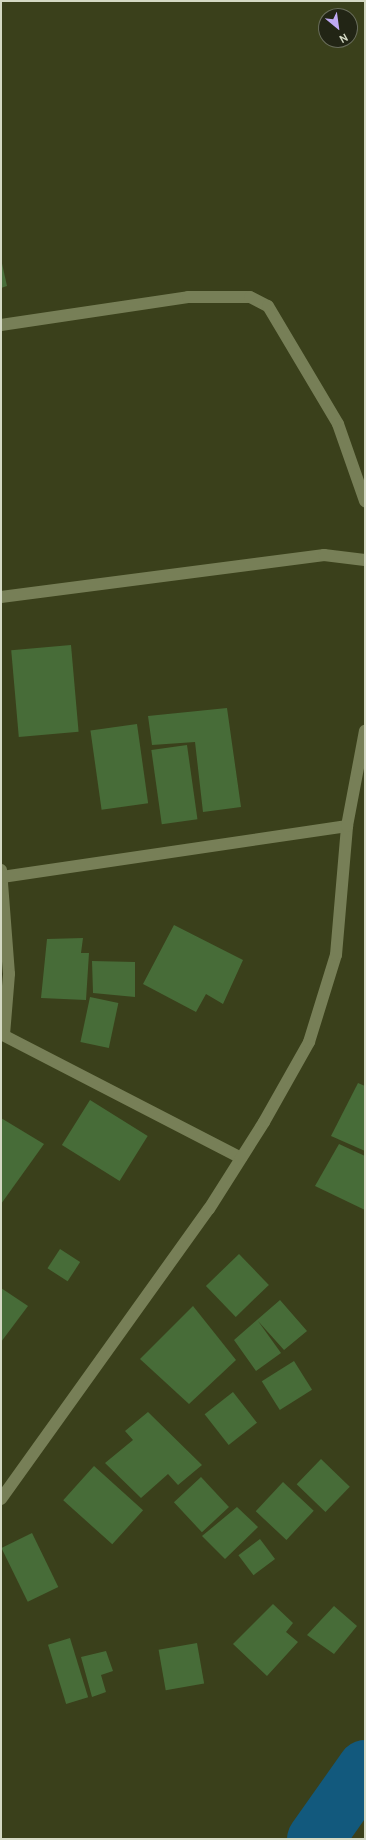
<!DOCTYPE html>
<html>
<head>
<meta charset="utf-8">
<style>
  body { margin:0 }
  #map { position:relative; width:366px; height:1840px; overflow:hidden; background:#3a401b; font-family:Overpass,sans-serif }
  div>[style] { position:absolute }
  .river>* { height:57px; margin:-28.5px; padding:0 28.5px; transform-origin:28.5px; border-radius:28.5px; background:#12597d }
  .building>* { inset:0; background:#476c38; transform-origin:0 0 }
  .minor>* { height:12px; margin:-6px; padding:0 6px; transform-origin:6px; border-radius:6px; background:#777f57 }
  span { translate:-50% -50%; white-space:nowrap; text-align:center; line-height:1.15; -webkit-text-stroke:4px #222515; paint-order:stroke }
  .frame { position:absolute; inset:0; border:2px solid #d4d9c4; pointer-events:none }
  .north { position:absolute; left:318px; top:8px; width:40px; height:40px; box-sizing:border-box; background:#222515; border:1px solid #696d5b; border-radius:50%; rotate:151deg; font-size:11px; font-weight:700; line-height:16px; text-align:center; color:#d4d9c4 }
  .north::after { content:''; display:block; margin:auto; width:14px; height:18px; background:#bfa9f4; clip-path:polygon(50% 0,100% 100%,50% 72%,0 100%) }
</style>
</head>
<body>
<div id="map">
  <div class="river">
    <i style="left:315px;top:1839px;width:87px;rotate:-54.8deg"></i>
  </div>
  <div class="building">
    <i style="clip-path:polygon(1px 259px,7px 286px,1px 288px)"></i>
    <i style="left:71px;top:645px;width:87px;height:60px;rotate:85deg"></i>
    <i style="clip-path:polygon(227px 708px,241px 807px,203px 812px,195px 742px,152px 745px,148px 716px)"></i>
    <i style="left:137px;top:724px;width:80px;height:47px;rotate:82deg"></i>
    <i style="left:187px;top:745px;width:75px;height:36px;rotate:82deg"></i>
    <i style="clip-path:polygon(174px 925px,243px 960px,223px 1004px,206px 994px,196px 1012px,143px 984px)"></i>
    <i style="clip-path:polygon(83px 938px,81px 953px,89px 953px,86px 1000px,41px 998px,47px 939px)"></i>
    <i style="clip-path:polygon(92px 961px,135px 962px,135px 997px,93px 993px)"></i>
    <i style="left:90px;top:997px;width:29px;height:46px;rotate:12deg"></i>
    <i style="clip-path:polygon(358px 1083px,365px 1086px,365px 1151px,331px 1136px)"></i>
    <i style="left:90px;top:1100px;width:68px;height:53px;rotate:32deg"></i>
    <i style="clip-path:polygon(1px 1118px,44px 1144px,1px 1204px)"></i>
    <i style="clip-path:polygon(339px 1144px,365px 1156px,365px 1210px,315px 1186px)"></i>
    <i style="left:60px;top:1249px;width:24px;height:23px;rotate:33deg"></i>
    <i style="left:239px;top:1254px;width:43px;height:46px;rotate:46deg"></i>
    <i style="clip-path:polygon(1px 1288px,28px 1306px,1px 1342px)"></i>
    <i style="clip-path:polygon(280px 1300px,307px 1331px,284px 1350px,258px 1321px,281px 1353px,256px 1371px,234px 1340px)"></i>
    <i style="clip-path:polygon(193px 1306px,236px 1360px,189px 1404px,140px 1359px)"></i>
    <i style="left:294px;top:1361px;width:34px;height:38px;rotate:58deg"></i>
    <i style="left:233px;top:1392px;width:39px;height:36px;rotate:52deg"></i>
    <i style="clip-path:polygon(148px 1412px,202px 1465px,178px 1485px,168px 1474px,141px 1498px,105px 1463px,133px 1440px,125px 1431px)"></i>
    <i style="left:321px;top:1459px;width:40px;height:35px;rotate:44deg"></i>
    <i style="left:94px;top:1466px;width:66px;height:46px;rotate:42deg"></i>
    <i style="left:201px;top:1477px;width:41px;height:37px;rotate:47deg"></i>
    <i style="left:283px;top:1482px;width:42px;height:40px;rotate:43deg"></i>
    <i style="clip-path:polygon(237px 1507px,258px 1527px,225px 1559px,202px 1536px)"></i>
    <i style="left:32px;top:1533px;width:60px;height:34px;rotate:64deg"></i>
    <i style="left:260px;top:1539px;width:25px;height:27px;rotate:53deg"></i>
    <i style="clip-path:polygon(273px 1604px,293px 1623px,286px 1632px,298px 1642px,267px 1676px,233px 1644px)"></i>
    <i style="clip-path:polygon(334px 1606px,357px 1626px,334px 1654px,307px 1635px)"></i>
    <i style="left:70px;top:1638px;width:62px;height:23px;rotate:73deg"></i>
    <i style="left:197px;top:1643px;width:41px;height:39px;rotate:80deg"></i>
    <i style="clip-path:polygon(106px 1651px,113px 1671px,101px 1675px,106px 1692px,92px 1697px,81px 1657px)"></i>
  </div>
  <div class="minor">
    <i style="left:1px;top:325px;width:189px;rotate:-8.5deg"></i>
    <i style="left:188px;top:297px;width:62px"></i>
    <i style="left:250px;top:297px;width:20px;rotate:27deg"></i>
    <i style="left:268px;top:306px;width:137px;rotate:59.3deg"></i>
    <i style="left:338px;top:424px;width:82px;rotate:70.7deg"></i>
    <i style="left:1px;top:597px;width:326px;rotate:-7.4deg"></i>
    <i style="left:324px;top:555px;width:41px;rotate:7deg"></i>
    <i style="left:1px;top:870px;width:104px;rotate:85.6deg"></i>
    <i style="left:9px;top:974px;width:61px;rotate:94.7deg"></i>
    <i style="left:2px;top:877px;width:349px;rotate:-8.4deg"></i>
    <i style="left:1px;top:1034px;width:270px;rotate:27.3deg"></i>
    <i style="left:1px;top:1499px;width:357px;rotate:-54.4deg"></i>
    <i style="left:209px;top:1209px;width:103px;rotate:-57.7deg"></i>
    <i style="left:264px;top:1122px;width:92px;rotate:-60.6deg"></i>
    <i style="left:309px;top:1042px;width:91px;rotate:-72.8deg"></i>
    <i style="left:336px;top:955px;width:129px;rotate:-85.1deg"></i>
    <i style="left:347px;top:826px;width:97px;rotate:-79.3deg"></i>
  </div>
  <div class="frame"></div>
  <div class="north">N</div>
</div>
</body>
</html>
